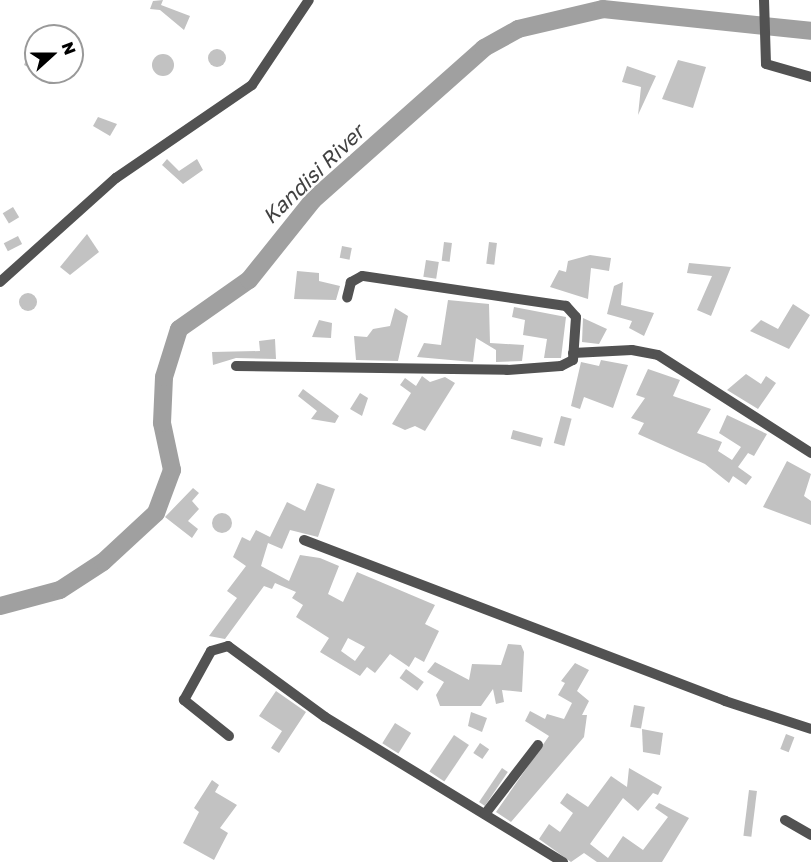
<!DOCTYPE html>
<html>
<head>
<meta charset="utf-8">
<style>
  body { margin:0 }
  #map { position:relative; width:811px; height:862px; overflow:hidden; background:#fff; font-family:"Golos Text",sans-serif }
  div>[style] { position:absolute }
  .river>* { height:18px; margin:-9px; padding:0 9px; transform-origin:9px; border-radius:9px; background:#a0a0a0 }
  .building>* { inset:0; background:#c2c2c2; transform-origin:0 0 }
  .round { border-radius:50% }
  .minor>* { height:10px; margin:-5px; padding:0 5px; transform-origin:5px; border-radius:5px; background:#525252 }
  span { translate:-50% -50%; white-space:nowrap; text-align:center; line-height:1.15; -webkit-text-stroke:4.5px #fff; paint-order:stroke }
  .water-label { font-size:21px; color:#414141; font-style:italic }
  .north { position:absolute; left:24px; top:24px; width:60px; height:60px; box-sizing:border-box; background:#fff; border:2px solid #999; border-radius:50%; rotate:69deg; font-size:16px; font-weight:700; line-height:24px; text-align:center; color:#000 }
  .north::after { content:''; display:block; margin:auto; width:21px; height:27px; background:#000; clip-path:polygon(50% 0,100% 100%,50% 72%,0 100%) }
</style>
</head>
<body>
<div id="map">
  <div class="river">
    <i style="left:0;top:606px;width:62px;rotate:-14.9deg"></i>
    <i style="left:60px;top:590px;width:51px;rotate:-33.1deg"></i>
    <i style="left:103px;top:562px;width:72px;rotate:-42.8deg"></i>
    <i style="left:156px;top:513px;width:46px;rotate:-69.6deg"></i>
    <i style="left:172px;top:470px;width:48px;rotate:-102deg"></i>
    <i style="left:162px;top:423px;width:46px;rotate:-87.5deg"></i>
    <i style="left:164px;top:377px;width:50px;rotate:-72.6deg"></i>
    <i style="left:179px;top:329px;width:85px;rotate:-35deg"></i>
    <i style="left:249px;top:280px;width:102px;rotate:-51.3deg"></i>
    <i style="left:313px;top:200px;width:229px;rotate:-41.6deg"></i>
    <i style="left:484px;top:48px;width:39px;rotate:-29deg"></i>
    <i style="left:518px;top:29px;width:87px;rotate:-13.2deg"></i>
    <i style="left:603px;top:9px;width:209px;rotate:6deg"></i>
  </div>
  <div class="building">
    <i style="clip-path:polygon(163px 0,161px 5px,190px 16px,184px 30px,160px 10px,150px 9px,153px 1px)"></i>
    <i style="clip-path:polygon(36px 37px,36px 71px,24px 65px)"></i>
    <i class="round" style="left:208px;top:49px;width:18px;height:18px"></i>
    <i class="round" style="left:152px;top:54px;width:22px;height:22px"></i>
    <i style="clip-path:polygon(678px 60px,706px 67px,693px 108px,662px 99px)"></i>
    <i style="clip-path:polygon(627px 66px,656px 76px,638px 115px,641px 87px,622px 82px)"></i>
    <i style="clip-path:polygon(98px 117px,117px 124px,110px 136px,93px 126px)"></i>
    <i style="clip-path:polygon(167px 159px,179px 171px,197px 159px,203px 170px,183px 184px,162px 165px)"></i>
    <i style="left:13px;top:207px;width:12px;height:12px;rotate:59deg"></i>
    <i style="clip-path:polygon(87px 234px,99px 252px,70px 275px,60px 267px)"></i>
    <i style="left:18px;top:236px;width:9px;height:16px;rotate:63deg"></i>
    <i style="left:444px;top:242px;width:8px;height:19px;rotate:7deg"></i>
    <i style="left:489px;top:242px;width:8px;height:22px;rotate:7deg"></i>
    <i style="left:342px;top:246px;width:10px;height:12px;rotate:11deg"></i>
    <i style="clip-path:polygon(590px 255px,611px 258px,609px 271px,591px 268px,588px 299px,550px 287px,559px 270px,566px 272px,568px 261px)"></i>
    <i style="left:426px;top:260px;width:13px;height:17px;rotate:9deg"></i>
    <i style="clip-path:polygon(689px 263px,731px 267px,711px 316px,697px 310px,712px 276px,687px 273px)"></i>
    <i style="clip-path:polygon(297px 271px,319px 273px,319px 281px,340px 286px,336px 300px,294px 299px)"></i>
    <i style="clip-path:polygon(623px 282px,621px 305px,654px 313px,644px 336px,629px 328px,632px 321px,607px 314px,614px 286px)"></i>
    <i class="round" style="left:19px;top:293px;width:18px;height:18px"></i>
    <i style="clip-path:polygon(448px 300px,489px 304px,490px 343px,524px 345px,522px 361px,496px 362px,496px 350px,476px 338px,473px 362px,417px 357px,424px 343px,441px 345px)"></i>
    <i style="clip-path:polygon(793px 304px,810px 315px,789px 349px,750px 331px,761px 320px,778px 329px)"></i>
    <i style="clip-path:polygon(514px 307px,566px 317px,561px 358px,544px 358px,547px 339px,523px 335px,525px 320px,512px 317px)"></i>
    <i style="clip-path:polygon(395px 308px,408px 316px,398px 361px,356px 360px,354px 336px,367px 337px,373px 329px,390px 326px)"></i>
    <i style="clip-path:polygon(583px 318px,607px 329px,599px 344px,582px 342px)"></i>
    <i style="clip-path:polygon(319px 320px,332px 323px,331px 338px,312px 337px)"></i>
    <i style="clip-path:polygon(275px 339px,276px 359px,236px 358px,213px 365px,212px 352px,260px 351px,259px 341px)"></i>
    <i style="clip-path:polygon(601px 360px,628px 365px,613px 408px,584px 397px,580px 409px,571px 406px,581px 362px,599px 366px)"></i>
    <i style="clip-path:polygon(648px 369px,680px 380px,673px 396px,711px 409px,697px 433px,722px 442px,718px 451px,732px 460px,741px 447px,719px 433px,727px 415px,767px 434px,754px 456px,748px 453px,738px 467px,752px 477px,746px 485px,733px 476px,729px 483px,705px 464px,638px 434px,644px 423px,631px 418px,645px 398px,636px 395px)"></i>
    <i style="clip-path:polygon(746px 374px,761px 384px,766px 376px,776px 383px,758px 409px,727px 390px)"></i>
    <i style="clip-path:polygon(422px 376px,430px 382px,445px 377px,455px 383px,425px 431px,415px 426px,405px 430px,392px 424px,411px 393px,400px 385px,405px 378px,416px 386px)"></i>
    <i style="clip-path:polygon(303px 389px,339px 416px,335px 423px,311px 419px,317px 411px,298px 396px)"></i>
    <i style="clip-path:polygon(360px 393px,368px 398px,362px 416px,350px 409px)"></i>
    <i style="left:561px;top:416px;width:11px;height:28px;rotate:15deg"></i>
    <i style="left:513px;top:430px;width:31px;height:9px;rotate:15deg"></i>
    <i style="clip-path:polygon(787px 461px,811px 474px,804px 496px,811px 501px,811px 525px,763px 507px)"></i>
    <i style="clip-path:polygon(evenodd,317px 483px,335px 489px,318px 537px,290px 530px,282px 549px,268px 543px,261px 566px,289px 581px,300px 555px,320px 558px,339px 566px,328px 594px,343px 602px,357px 572px,435px 605px,425px 624px,439px 631px,424px 662px,415px 657px,409px 667px,390px 654px,375px 673px,367px 667px,360px 676px,320px 652px,329px 638px,296px 617px,303px 605px,292px 598px,296px 592px,275px 583px,272px 589px,264px 586px,225px 639px,209px 636px,237px 598px,227px 591px,246px 566px,233px 557px,242px 537px,250px 541px,256px 530px,270px 537px,287px 502px,305px 511px,317px 483px,348px 638px,365px 647px,355px 661px,341px 651px,348px 638px)"></i>
    <i style="clip-path:polygon(193px 488px,199px 493px,192px 501px,199px 509px,188px 521px,198px 529px,192px 538px,165px 517px)"></i>
    <i class="round" style="left:212px;top:513px;width:20px;height:20px"></i>
    <i style="clip-path:polygon(508px 644px,521px 645px,524px 652px,522px 692px,502px 690px,504px 702px,496px 704px,493px 689px,481px 706px,440px 706px,436px 695px,444px 682px,427px 672px,435px 662px,469px 680px,472px 664px,501px 665px)"></i>
    <i style="clip-path:polygon(575px 663px,589px 670px,577px 691px,589px 701px,582px 715px,587px 715px,584px 737px,511px 822px,496px 812px,549px 736px,525px 721px,530px 711px,545px 719px,547px 714px,564px 719px,572px 703px,558px 695px,565px 683px,561px 681px)"></i>
    <i style="left:406px;top:669px;width:22px;height:11px;rotate:36deg"></i>
    <i style="clip-path:polygon(276px 691px,306px 712px,279px 753px,271px 748px,282px 731px,259px 716px)"></i>
    <i style="left:634px;top:705px;width:11px;height:22px;rotate:10deg"></i>
    <i style="clip-path:polygon(471px 712px,487px 718px,482px 732px,468px 726px)"></i>
    <i style="left:395px;top:723px;width:19px;height:24px;rotate:32deg"></i>
    <i style="clip-path:polygon(642px 729px,663px 733px,660px 755px,643px 752px)"></i>
    <i style="left:786px;top:734px;width:9px;height:16px;rotate:21deg"></i>
    <i style="left:454px;top:735px;width:18px;height:44px;rotate:34deg"></i>
    <i style="left:480px;top:743px;width:11px;height:12px;rotate:34deg"></i>
    <i style="left:502px;top:768px;width:7px;height:41px;rotate:34deg"></i>
    <i style="clip-path:polygon(629px 768px,662px 787px,658px 795px,653px 793px,638px 811px,623px 798px,590px 844px,608px 858px,623px 836px,643px 850px,668px 817px,655px 808px,659px 803px,689px 818px,662px 862px,597px 862px,584px 853px,571px 862px,539px 839px,549px 824px,560px 832px,573px 813px,560px 803px,567px 793px,588px 807px,611px 776px,627px 787px)"></i>
    <i style="clip-path:polygon(212px 780px,219px 785px,215px 792px,237px 805px,220px 828px,228px 833px,214px 860px,183px 843px,199px 812px,194px 808px)"></i>
    <i style="left:749px;top:790px;width:8px;height:46px;rotate:7deg"></i>
  </div>
  <div class="minor">
    <i style="left:764px;top:0;width:64px;rotate:88.2deg"></i>
    <i style="left:766px;top:64px;width:47px;rotate:16.1deg"></i>
    <i style="left:0;top:282px;width:156px;rotate:-41.9deg"></i>
    <i style="left:116px;top:178px;width:165px;rotate:-34.4deg"></i>
    <i style="left:252px;top:85px;width:102px;rotate:-56.2deg"></i>
    <i style="left:573px;top:353px;width:59px;rotate:-2.9deg"></i>
    <i style="left:632px;top:350px;width:26px;rotate:11deg"></i>
    <i style="left:658px;top:355px;width:182px;rotate:32.6deg"></i>
    <i style="left:236px;top:366px;width:271px;rotate:0.8deg"></i>
    <i style="left:507px;top:370px;width:54px;rotate:-4.2deg"></i>
    <i style="left:561px;top:366px;width:13px;rotate:-27deg"></i>
    <i style="left:573px;top:360px;width:43px;rotate:-86deg"></i>
    <i style="left:576px;top:317px;width:15px;rotate:-132deg"></i>
    <i style="left:566px;top:306px;width:206px;rotate:-171.6deg"></i>
    <i style="left:362px;top:276px;width:13px;rotate:151deg"></i>
    <i style="left:351px;top:282px;width:16px;rotate:104deg"></i>
    <i style="left:304px;top:540px;width:451px;rotate:20.9deg"></i>
    <i style="left:725px;top:701px;width:90px;rotate:18deg"></i>
    <i style="left:229px;top:736px;width:58px;rotate:-141.3deg"></i>
    <i style="left:184px;top:700px;width:56px;rotate:-61.1deg"></i>
    <i style="left:211px;top:651px;width:18px;rotate:-16deg"></i>
    <i style="left:228px;top:646px;width:120px;rotate:36.2deg"></i>
    <i style="left:325px;top:717px;width:279px;rotate:31.4deg"></i>
    <i style="left:485px;top:814px;width:87px;rotate:-52.5deg"></i>
    <i style="left:785px;top:820px;width:30px;rotate:30deg"></i>
  </div>
  <div class="water-label">
    <span style="left:313px;top:174px;rotate:-44deg">Kandisi River</span>
  </div>
  <div class="north">N</div>
</div>
</body>
</html>
